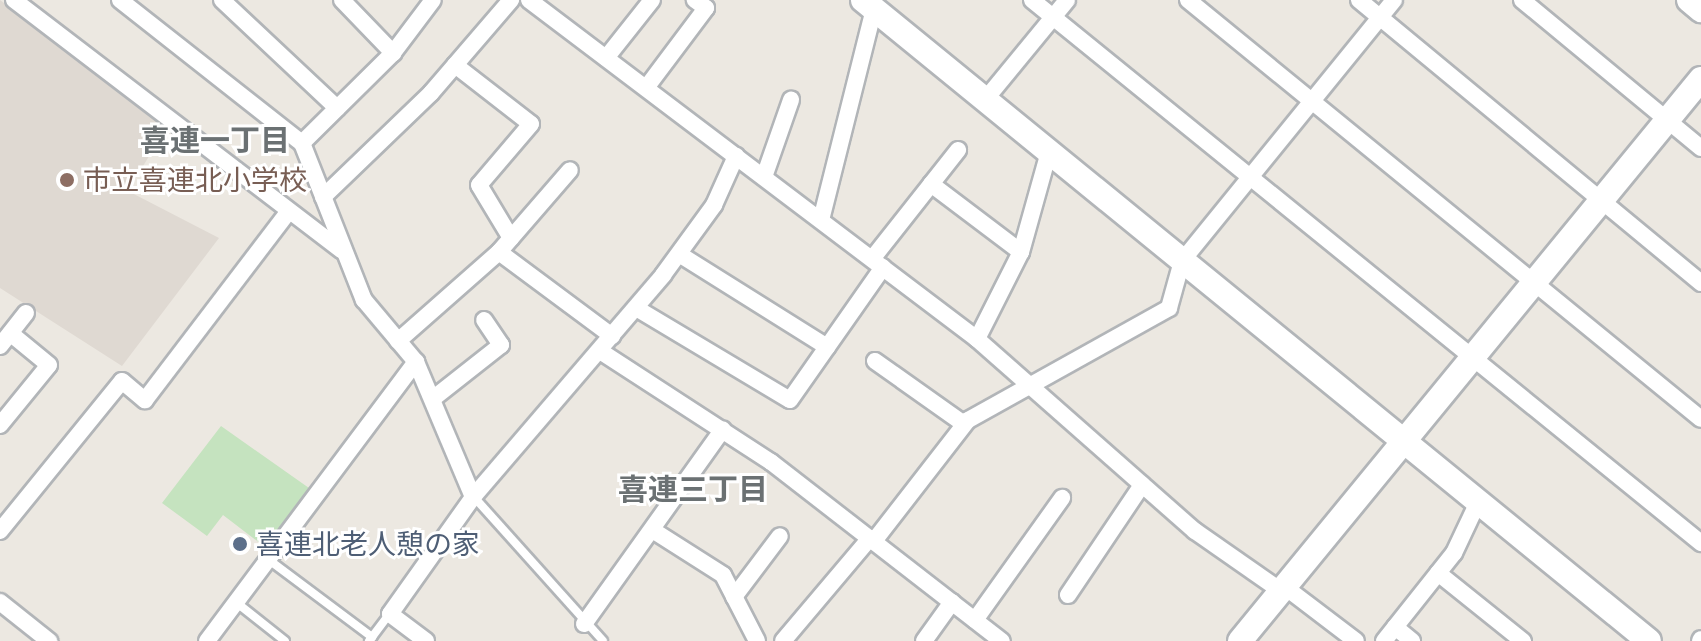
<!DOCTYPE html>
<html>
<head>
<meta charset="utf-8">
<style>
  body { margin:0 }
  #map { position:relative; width:1701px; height:641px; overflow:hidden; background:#ece8e1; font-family:Inter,"Noto Sans JP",sans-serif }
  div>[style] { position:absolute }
  .education>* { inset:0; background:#dfd9d2 }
  .green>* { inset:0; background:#c5e3bf }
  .roads { filter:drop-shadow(2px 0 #b2b5b8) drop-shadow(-2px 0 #b2b5b8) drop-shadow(0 2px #b2b5b8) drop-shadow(0 -2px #b2b5b8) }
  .lane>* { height:8px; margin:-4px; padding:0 4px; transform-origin:4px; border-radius:4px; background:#fff }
  .street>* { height:16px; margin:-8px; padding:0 8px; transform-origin:8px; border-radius:8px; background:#fff }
  .secondary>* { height:24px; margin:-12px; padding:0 12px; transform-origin:12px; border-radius:12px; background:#fff }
  .dots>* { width:22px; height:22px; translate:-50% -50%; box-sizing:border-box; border:4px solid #fff; border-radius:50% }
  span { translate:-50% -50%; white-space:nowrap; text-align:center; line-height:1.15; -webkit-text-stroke:6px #fff; paint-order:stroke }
  .education-label { font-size:28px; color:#785e54 }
  .left { translate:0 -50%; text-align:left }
  .service-label { font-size:28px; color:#4e5e75 }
  .neighbourhood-label { font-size:30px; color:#6b7173; font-weight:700 }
</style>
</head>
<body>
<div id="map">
  <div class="education">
    <i style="clip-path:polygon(0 0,166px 128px,128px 191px,219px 238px,122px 366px,0 288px)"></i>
  </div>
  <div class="green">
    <i style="clip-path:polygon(221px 426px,309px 488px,265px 547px,223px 515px,207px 536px,162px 503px)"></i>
  </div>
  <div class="roads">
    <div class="lane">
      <i style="left:474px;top:497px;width:193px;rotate:48.1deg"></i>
      <i style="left:269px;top:560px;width:129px;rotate:36.8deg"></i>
      <i style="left:237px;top:603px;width:61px;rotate:38.4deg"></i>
      <i style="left:369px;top:641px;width:34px;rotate:-53deg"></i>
    </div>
    <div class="street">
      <i style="left:14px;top:0;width:412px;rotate:37.4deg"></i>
      <i style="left:120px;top:0;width:231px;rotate:38.2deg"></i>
      <i style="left:302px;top:143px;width:169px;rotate:68.5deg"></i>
      <i style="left:364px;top:300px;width:81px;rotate:50deg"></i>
      <i style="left:416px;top:362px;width:147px;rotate:67.1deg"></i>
      <i style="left:222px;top:0;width:158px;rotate:43.2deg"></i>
      <i style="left:342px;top:0;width:74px;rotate:46.1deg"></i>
      <i style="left:529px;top:0;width:562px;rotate:37.11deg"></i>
      <i style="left:977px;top:339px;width:290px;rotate:41.4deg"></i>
      <i style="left:1195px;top:531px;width:105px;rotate:34.9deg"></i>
      <i style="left:1032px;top:0;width:862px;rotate:39.06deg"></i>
      <i style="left:1188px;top:0;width:662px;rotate:39.24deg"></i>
      <i style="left:1359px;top:0;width:444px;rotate:39.6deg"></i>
      <i style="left:1522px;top:0;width:232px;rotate:39.6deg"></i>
      <i style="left:606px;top:58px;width:74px;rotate:-51.6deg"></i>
      <i style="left:455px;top:65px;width:96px;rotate:37.8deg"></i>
      <i style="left:531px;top:124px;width:80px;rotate:130.4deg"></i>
      <i style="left:479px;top:185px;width:62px;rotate:58.9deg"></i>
      <i style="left:646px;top:88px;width:100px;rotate:-53.1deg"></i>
      <i style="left:706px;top:8px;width:14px;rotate:-144deg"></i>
      <i style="left:985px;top:100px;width:129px;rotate:-50.6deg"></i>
      <i style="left:302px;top:143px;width:128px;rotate:-44.7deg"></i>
      <i style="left:393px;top:53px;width:66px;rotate:-53deg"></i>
      <i style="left:764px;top:177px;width:82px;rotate:-70.7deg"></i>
      <i style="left:931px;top:184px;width:113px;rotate:37.1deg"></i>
      <i style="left:323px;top:197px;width:150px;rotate:-43.9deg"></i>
      <i style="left:431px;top:93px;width:123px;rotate:-49.3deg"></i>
      <i style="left:821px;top:220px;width:218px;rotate:-75.9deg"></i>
      <i style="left:499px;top:252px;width:141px;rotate:36.6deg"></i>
      <i style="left:679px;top:254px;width:175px;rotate:32.1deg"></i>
      <i style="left:872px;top:259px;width:139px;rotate:-51.7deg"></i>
      <i style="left:636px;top:308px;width:179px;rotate:30.9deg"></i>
      <i style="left:790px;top:400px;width:162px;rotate:-55deg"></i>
      <i style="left:977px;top:339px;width:97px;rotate:-63.2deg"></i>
      <i style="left:1021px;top:252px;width:104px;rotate:-74.4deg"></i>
      <i style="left:398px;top:341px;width:135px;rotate:-41.4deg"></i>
      <i style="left:499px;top:252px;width:108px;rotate:-49.1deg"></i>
      <i style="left:0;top:346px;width:42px;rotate:-51.8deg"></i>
      <i style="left:600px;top:351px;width:204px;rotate:33deg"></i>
      <i style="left:771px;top:462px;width:292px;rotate:37.8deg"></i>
      <i style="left:875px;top:361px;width:109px;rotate:35.3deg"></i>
      <i style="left:435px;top:397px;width:84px;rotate:-38.2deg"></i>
      <i style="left:501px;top:345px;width:30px;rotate:-124deg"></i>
      <i style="left:0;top:425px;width:77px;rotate:-50.8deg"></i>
      <i style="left:49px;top:365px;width:50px;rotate:-140.6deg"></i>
      <i style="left:0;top:531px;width:193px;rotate:-50.9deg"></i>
      <i style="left:122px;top:381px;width:30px;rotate:40deg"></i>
      <i style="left:145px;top:400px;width:236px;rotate:-52.7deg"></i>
      <i style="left:654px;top:531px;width:82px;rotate:32.5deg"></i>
      <i style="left:723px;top:575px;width:74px;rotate:62.7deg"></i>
      <i style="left:874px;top:541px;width:153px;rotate:-52.2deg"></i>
      <i style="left:968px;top:420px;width:230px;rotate:-29.1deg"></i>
      <i style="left:1169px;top:308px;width:49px;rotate:-74.5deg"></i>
      <i style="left:1182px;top:261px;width:336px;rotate:-50.9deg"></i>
      <i style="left:1438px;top:573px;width:109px;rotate:38.7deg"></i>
      <i style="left:1285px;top:587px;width:89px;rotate:37.3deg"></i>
      <i style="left:1068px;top:595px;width:133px;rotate:-56.1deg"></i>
      <i style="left:734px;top:597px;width:76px;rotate:-53deg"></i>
      <i style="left:0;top:602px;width:63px;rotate:38.5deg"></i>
      <i style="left:975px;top:620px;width:150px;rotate:-54.5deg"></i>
      <i style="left:584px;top:624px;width:239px;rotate:-54.5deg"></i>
      <i style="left:1395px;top:627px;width:22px;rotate:39deg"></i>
      <i style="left:207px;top:641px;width:349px;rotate:-53.2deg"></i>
      <i style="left:426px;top:641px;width:45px;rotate:-143.1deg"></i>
      <i style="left:390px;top:614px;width:143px;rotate:-54.6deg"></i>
      <i style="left:473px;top:497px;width:292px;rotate:-49.4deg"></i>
      <i style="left:663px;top:275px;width:87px;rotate:-53.9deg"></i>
      <i style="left:714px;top:205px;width:54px;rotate:-65.8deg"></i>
      <i style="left:783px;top:641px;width:135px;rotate:-49.8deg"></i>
      <i style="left:924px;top:641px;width:48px;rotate:-54.3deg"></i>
      <i style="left:1384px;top:641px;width:112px;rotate:-51.5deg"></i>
      <i style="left:1454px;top:553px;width:56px;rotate:-64.8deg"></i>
      <i style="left:1700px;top:641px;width:2px;rotate:-63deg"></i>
    </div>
    <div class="secondary">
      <i style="left:863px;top:0;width:1014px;rotate:39.2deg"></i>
      <i style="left:1689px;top:0;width:16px;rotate:40deg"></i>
      <i style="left:1240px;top:641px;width:727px;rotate:-50.64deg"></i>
    </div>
  </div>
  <div class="dots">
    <i style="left:67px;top:180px;background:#8d6e63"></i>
    <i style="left:240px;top:544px;background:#5c6f8a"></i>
  </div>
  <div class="education-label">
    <span class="left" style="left:83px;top:180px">市立喜連北小学校</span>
  </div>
  <div class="service-label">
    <span class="left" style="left:256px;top:544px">喜連北老人憩の家</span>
  </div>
  <div class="neighbourhood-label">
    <span style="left:215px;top:140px">喜連一丁目</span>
    <span style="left:693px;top:489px">喜連三丁目</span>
  </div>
</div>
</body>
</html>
